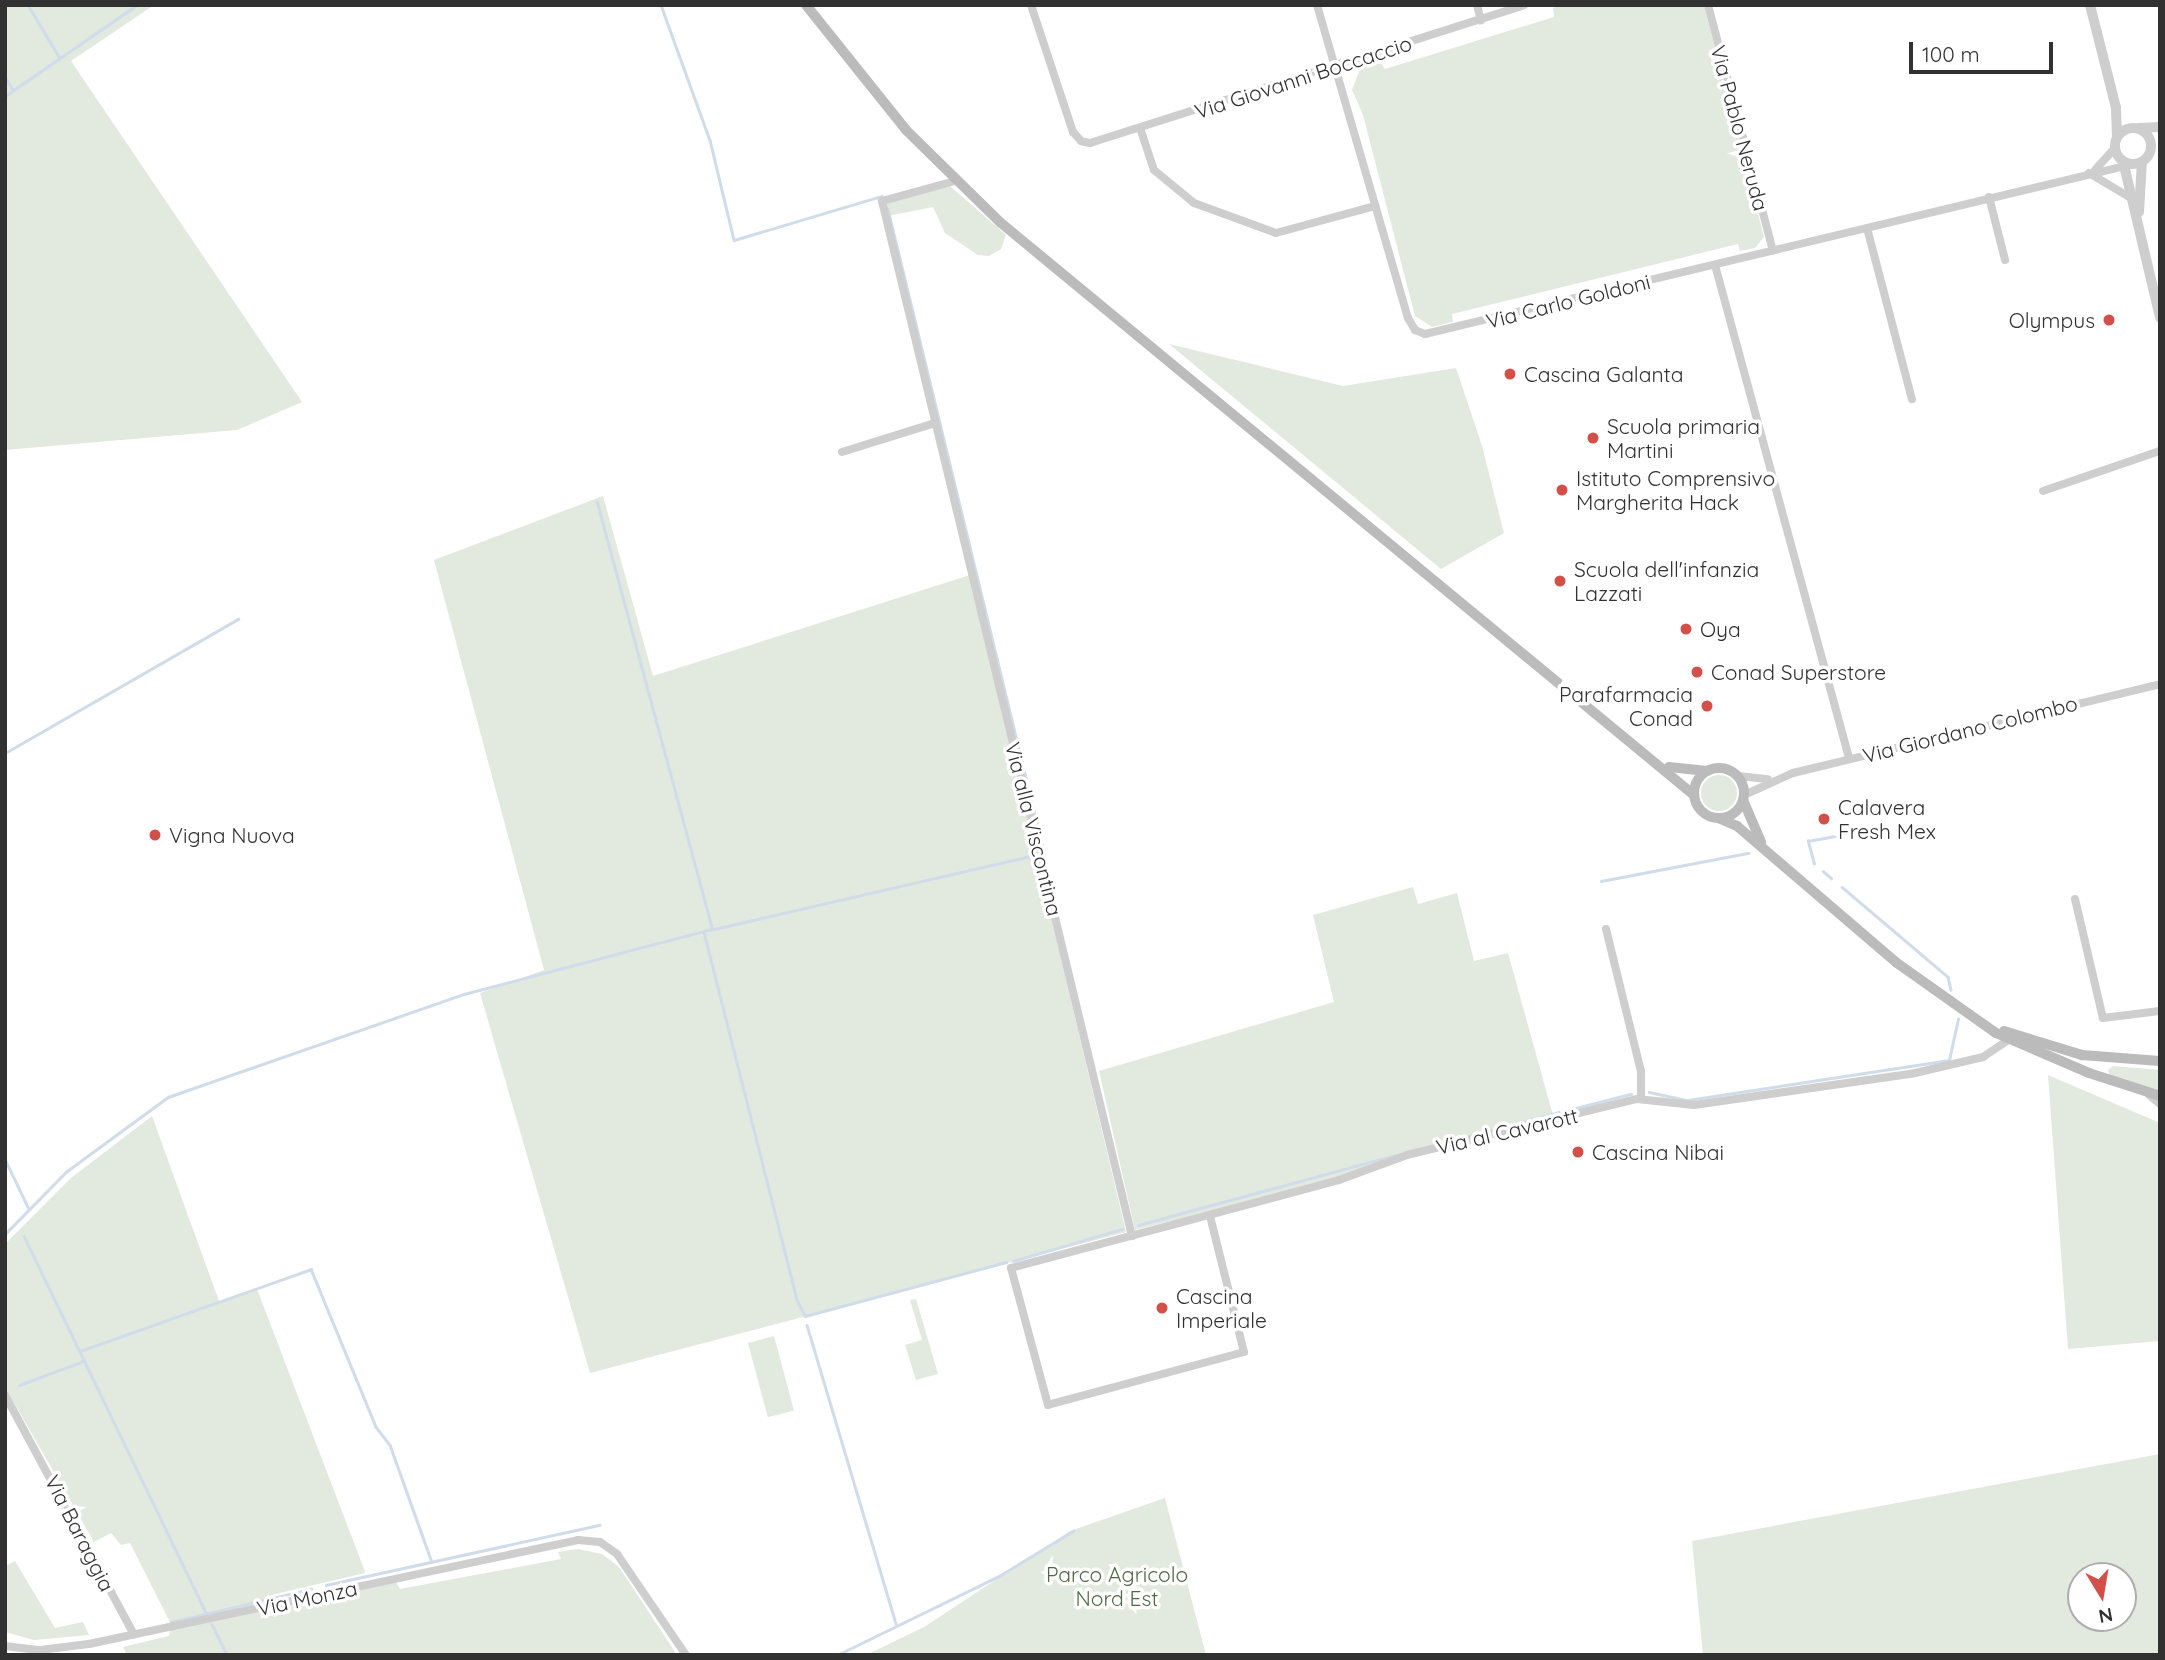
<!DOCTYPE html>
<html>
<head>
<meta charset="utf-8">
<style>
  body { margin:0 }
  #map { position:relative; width:2165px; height:1660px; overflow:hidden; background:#fff; font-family:Quicksand,sans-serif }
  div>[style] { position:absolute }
  .green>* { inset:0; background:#e2e9de; transform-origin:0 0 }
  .round { border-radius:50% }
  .stream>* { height:2.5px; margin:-1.25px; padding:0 1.25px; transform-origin:1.25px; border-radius:1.25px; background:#d0dce9 }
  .minor>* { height:8px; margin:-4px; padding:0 4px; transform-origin:4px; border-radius:4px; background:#cecece }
  .tertiary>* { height:10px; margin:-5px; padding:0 5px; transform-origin:5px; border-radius:5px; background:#cecece }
  .tertiary>.ring { margin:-5px; padding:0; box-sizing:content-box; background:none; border:10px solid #cecece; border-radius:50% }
  .secondary>* { height:10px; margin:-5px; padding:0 5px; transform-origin:5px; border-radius:5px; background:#bbb }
  .secondary>.ring { margin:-5px; padding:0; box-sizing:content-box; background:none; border:10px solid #bbb; border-radius:50% }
  .dots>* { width:19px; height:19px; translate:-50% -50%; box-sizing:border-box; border:4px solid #fff; border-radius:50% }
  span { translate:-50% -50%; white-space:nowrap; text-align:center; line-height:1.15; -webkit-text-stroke:7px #fff; paint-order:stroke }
  .street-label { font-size:21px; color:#313131 }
  .poi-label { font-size:21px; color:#313131 }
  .right { translate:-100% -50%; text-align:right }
  .left { translate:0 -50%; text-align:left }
  .park-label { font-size:21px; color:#4f6843 }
  .frame { position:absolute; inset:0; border:7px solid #313131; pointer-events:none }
  .north { position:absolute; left:2067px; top:1562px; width:70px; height:70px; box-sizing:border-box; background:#fff; border:2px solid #adadad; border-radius:50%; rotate:169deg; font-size:19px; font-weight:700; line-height:28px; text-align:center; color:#313131 }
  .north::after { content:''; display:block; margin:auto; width:24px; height:32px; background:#d25049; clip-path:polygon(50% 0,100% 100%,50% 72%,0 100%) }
  .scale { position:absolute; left:1909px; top:42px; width:144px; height:32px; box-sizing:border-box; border:4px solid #313131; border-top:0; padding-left:9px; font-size:21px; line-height:24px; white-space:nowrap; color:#313131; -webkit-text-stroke:5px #fff; paint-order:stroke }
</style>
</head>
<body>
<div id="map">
  <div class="green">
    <i style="clip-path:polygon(5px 5px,154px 5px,71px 61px,302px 402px,237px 430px,5px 450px)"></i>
    <i style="clip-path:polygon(1559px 5px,1704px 5px,1764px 237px,1755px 248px,1740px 251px,1738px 244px,1452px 314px,1453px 322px,1432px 327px,1415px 316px,1363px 115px,1352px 90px,1360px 69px,1381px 63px,1385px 69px,1554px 17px,1553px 8px)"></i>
    <i style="clip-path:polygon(950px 186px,1006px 235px,1001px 249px,989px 256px,978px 255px,945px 233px,933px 207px,888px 216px,884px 202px)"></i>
    <i style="clip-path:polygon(1169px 344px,1343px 386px,1456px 368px,1482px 446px,1504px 533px,1441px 569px)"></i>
    <i style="clip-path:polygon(603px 496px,653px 676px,970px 575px,1126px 1232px,590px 1373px,480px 993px,544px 970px,434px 560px)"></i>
    <i class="round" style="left:1701px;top:775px;width:36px;height:36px"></i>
    <i style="clip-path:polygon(1413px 887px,1418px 904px,1457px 893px,1474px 961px,1508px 953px,1554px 1119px,1407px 1154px,1300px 1189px,1135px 1230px,1099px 1071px,1334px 1002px,1313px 915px)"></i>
    <i style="clip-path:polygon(2113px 1066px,2160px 1070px,2160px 1095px,2110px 1076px,2108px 1070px)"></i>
    <i style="clip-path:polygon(2048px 1075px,2160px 1123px,2160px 1341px,2068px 1349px)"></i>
    <i style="clip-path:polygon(152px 1116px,219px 1301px,257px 1289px,364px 1569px,365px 1573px,267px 1596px,269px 1602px,395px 1580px,400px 1589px,561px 1559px,558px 1552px,578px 1549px,602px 1554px,619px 1567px,677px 1655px,127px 1655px,123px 1647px,169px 1636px,171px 1624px,130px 1543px,121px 1545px,111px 1533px,94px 1542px,5px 1387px,5px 1244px,71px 1178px)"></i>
    <i style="clip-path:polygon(916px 1299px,938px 1374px,916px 1380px,905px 1345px,922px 1340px,910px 1300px)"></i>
    <i style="left:774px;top:1336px;width:77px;height:27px;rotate:75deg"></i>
    <i style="clip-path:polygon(evenodd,2160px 1454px,2160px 1655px,1703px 1655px,1692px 1541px,2160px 1454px,2081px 1576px,2123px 1576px,2123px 1618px,2081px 1618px,2081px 1576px)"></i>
    <i style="clip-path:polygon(1165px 1498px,1206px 1655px,866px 1655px,924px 1627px,1070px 1531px)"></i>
    <i style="clip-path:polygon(15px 1561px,55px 1628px,83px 1622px,89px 1635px,34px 1640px,5px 1632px,5px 1566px)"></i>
  </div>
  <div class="stream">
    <i style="left:28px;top:5px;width:62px;rotate:58.9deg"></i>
    <i style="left:661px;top:5px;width:144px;rotate:70.1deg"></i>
    <i style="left:710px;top:140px;width:103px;rotate:76.5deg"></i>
    <i style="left:734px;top:240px;width:154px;rotate:-16.6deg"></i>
    <i style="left:5px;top:77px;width:15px;rotate:58deg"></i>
    <i style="left:5px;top:96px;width:160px;rotate:-34.6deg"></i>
    <i style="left:888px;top:209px;width:662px;rotate:76.36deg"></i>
    <i style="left:5px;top:753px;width:269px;rotate:-29.9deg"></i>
    <i style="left:1814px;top:864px;width:24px;rotate:-105deg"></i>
    <i style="left:1808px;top:841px;width:70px;rotate:-10.7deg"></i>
    <i style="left:1823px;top:871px;width:11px;rotate:41deg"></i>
    <i style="left:1601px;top:881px;width:150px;rotate:-10.8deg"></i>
    <i style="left:1842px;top:887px;width:139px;rotate:40.3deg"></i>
    <i style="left:1948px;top:977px;width:13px;rotate:77deg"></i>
    <i style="left:710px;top:930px;width:333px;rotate:-13deg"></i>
    <i style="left:704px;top:932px;width:380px;rotate:75.8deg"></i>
    <i style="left:797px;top:1300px;width:18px;rotate:63deg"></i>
    <i style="left:805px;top:1316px;width:208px;rotate:-15deg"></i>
    <i style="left:1649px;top:1092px;width:40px;rotate:12deg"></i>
    <i style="left:1688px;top:1100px;width:264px;rotate:-8.7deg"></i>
    <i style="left:1949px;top:1060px;width:42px;rotate:-77.6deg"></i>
    <i style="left:1568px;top:1110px;width:65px;rotate:-14.3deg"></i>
    <i style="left:1462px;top:1138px;width:100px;rotate:-15deg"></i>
    <i style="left:5px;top:1159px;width:55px;rotate:64.4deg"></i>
    <i style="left:1138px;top:1225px;width:266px;rotate:-15.2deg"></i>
    <i style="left:5px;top:1234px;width:88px;rotate:-45.5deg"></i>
    <i style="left:67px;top:1171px;width:125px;rotate:-36.2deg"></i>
    <i style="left:168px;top:1097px;width:313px;rotate:-19.2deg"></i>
    <i style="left:464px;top:994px;width:256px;rotate:-14.7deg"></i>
    <i style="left:712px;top:929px;width:442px;rotate:-105.1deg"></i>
    <i style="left:24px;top:1236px;width:420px;rotate:64.2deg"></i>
    <i style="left:1013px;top:1261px;width:114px;rotate:-16.4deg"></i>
    <i style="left:807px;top:1325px;width:311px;rotate:73.4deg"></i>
    <i style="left:80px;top:1351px;width:245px;rotate:-19.5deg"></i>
    <i style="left:311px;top:1269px;width:171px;rotate:67.6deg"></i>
    <i style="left:376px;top:1427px;width:23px;rotate:52deg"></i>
    <i style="left:390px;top:1445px;width:124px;rotate:70.3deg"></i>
    <i style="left:19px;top:1385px;width:69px;rotate:-20.3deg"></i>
    <i style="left:326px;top:1585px;width:280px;rotate:-12.4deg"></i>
    <i style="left:171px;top:1622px;width:144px;rotate:-13.3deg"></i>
    <i style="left:212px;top:1624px;width:34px;rotate:64deg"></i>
    <i style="left:837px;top:1655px;width:180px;rotate:-26deg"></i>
    <i style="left:999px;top:1576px;width:87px;rotate:-31.3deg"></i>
  </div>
  <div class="minor">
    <i style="left:1031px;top:5px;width:134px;rotate:71.7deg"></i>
    <i style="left:1073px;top:132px;width:12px;rotate:48deg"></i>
    <i style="left:1081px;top:141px;width:9px;rotate:13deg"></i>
    <i style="left:1090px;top:143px;width:455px;rotate:-17.6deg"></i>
    <i style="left:1317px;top:5px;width:326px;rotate:73.8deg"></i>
    <i style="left:1408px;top:318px;width:14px;rotate:60deg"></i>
    <i style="left:1415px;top:330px;width:11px;rotate:22deg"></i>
    <i style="left:1425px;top:334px;width:728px;rotate:-13.5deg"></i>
    <i style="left:1477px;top:5px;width:16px;rotate:76deg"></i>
    <i style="left:1708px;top:5px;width:254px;rotate:75.2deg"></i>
    <i style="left:1140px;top:128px;width:44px;rotate:71.6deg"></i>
    <i style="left:1154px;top:170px;width:52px;rotate:39.5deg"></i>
    <i style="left:1194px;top:203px;width:87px;rotate:20.1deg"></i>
    <i style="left:1276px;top:233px;width:103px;rotate:-15.3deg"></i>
    <i style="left:2095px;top:170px;width:30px;rotate:-48deg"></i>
    <i style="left:2089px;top:173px;width:49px;rotate:30.8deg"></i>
    <i style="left:955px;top:181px;width:76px;rotate:164.7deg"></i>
    <i style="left:882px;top:201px;width:1065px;rotate:76.42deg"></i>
    <i style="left:1989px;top:197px;width:65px;rotate:75.7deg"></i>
    <i style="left:1867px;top:228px;width:177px;rotate:75.3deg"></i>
    <i style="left:1715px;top:265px;width:511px;rotate:74.79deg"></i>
    <i style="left:842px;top:452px;width:97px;rotate:-17.3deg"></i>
    <i style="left:2043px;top:491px;width:124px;rotate:-18.9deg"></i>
    <i style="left:1738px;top:776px;width:30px;rotate:6deg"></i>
    <i style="left:1744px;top:795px;width:54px;rotate:-24.2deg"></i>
    <i style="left:1793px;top:773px;width:378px;rotate:-13.6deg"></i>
    <i style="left:2075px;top:899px;width:122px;rotate:76.8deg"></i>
    <i style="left:2103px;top:1018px;width:57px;rotate:-7deg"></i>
    <i style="left:1606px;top:929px;width:146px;rotate:76.2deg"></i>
    <i style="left:1641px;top:1071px;width:28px;rotate:90deg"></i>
    <i style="left:2149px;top:1095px;width:14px;rotate:39deg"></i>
    <i style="left:1210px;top:1216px;width:140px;rotate:76deg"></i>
    <i style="left:1244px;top:1352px;width:203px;rotate:164.9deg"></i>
    <i style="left:1048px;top:1405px;width:142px;rotate:-105.1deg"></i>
    <i style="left:1011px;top:1268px;width:340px;rotate:-15deg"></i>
    <i style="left:1339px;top:1180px;width:72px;rotate:-20.2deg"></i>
    <i style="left:1407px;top:1155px;width:237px;rotate:-13.7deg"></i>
    <i style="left:1637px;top:1099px;width:57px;rotate:6deg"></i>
    <i style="left:1694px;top:1105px;width:223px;rotate:-8.2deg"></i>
    <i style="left:1915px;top:1073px;width:70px;rotate:-13.2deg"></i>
    <i style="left:1983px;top:1057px;width:30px;rotate:-34deg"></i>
    <i style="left:5px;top:1395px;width:272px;rotate:61.7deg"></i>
    <i style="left:5px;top:1646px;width:35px;rotate:7deg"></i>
    <i style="left:40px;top:1650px;width:49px;rotate:-7deg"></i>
    <i style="left:89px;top:1644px;width:500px;rotate:-12deg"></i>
    <i style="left:578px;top:1540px;width:22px;rotate:5deg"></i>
    <i style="left:600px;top:1542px;width:21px;rotate:35deg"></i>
    <i style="left:617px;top:1554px;width:122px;rotate:55.7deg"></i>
  </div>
  <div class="tertiary">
    <i style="left:2090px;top:5px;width:106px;rotate:75.8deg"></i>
    <i style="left:2116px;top:108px;width:28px;rotate:88deg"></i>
    <i class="ring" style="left:2115px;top:128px;width:26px;height:26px"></i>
    <i style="left:2139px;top:128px;width:21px;rotate:-3deg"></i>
    <i style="left:2123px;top:161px;width:161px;rotate:76.7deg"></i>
    <i style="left:2139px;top:212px;width:50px;rotate:-86.6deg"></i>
  </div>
  <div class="secondary">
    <i style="left:806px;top:5px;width:160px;rotate:51.3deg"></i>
    <i style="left:906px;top:130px;width:133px;rotate:44.4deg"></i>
    <i style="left:1001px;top:223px;width:899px;rotate:39.54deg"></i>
    <i style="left:1669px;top:767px;width:38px;rotate:6deg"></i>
    <i class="ring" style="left:1694px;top:768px;width:40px;height:40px"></i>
    <i style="left:1743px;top:800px;width:46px;rotate:66.8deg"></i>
    <i style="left:1718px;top:818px;width:21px;rotate:23deg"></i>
    <i style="left:1737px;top:826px;width:211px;rotate:40.6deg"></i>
    <i style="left:1897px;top:963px;width:121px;rotate:35.3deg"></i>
    <i style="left:1996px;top:1033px;width:101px;rotate:23.3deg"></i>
    <i style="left:2089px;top:1073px;width:75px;rotate:17.9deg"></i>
    <i style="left:2004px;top:1031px;width:82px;rotate:17.1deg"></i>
    <i style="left:2082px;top:1055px;width:78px;rotate:4.4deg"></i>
  </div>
  <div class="dots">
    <i style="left:2109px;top:320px;background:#d25049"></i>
    <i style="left:1510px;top:374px;background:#d25049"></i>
    <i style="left:1593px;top:438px;background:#d25049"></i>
    <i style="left:1562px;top:490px;background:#d25049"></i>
    <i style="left:1560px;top:581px;background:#d25049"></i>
    <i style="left:1686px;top:629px;background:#d25049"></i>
    <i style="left:1697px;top:672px;background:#d25049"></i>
    <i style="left:1707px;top:706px;background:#d25049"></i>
    <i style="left:1824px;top:819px;background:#d25049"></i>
    <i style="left:155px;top:835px;background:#d25049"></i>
    <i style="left:1578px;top:1152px;background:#d25049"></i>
    <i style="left:1162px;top:1308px;background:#d25049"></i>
  </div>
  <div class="street-label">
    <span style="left:1303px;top:77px;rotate:-18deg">Via Giovanni Boccaccio</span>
    <span style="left:1740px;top:128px;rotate:75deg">Via Pablo Neruda</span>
    <span style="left:1568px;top:301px;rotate:-14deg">Via Carlo Goldoni</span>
    <span style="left:1970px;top:729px;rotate:-14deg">Via Giordano Colombo</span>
    <span style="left:1034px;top:829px;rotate:76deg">Via alla Viscontina</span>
    <span style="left:1507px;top:1131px;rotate:-13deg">Via al Cavarott</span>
    <span style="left:80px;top:1533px;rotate:63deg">Via Baraggia</span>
    <span style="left:307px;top:1598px;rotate:-12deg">Via Monza</span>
  </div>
  <div class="poi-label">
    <span class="right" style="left:2095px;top:320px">Olympus</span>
    <span class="left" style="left:1524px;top:374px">Cascina Galanta</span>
    <span class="left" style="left:1607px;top:438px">Scuola primaria<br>Martini</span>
    <span class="left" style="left:1576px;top:490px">Istituto Comprensivo<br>Margherita Hack</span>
    <span class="left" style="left:1574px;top:581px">Scuola dell'infanzia<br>Lazzati</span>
    <span class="left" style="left:1700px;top:629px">Oya</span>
    <span class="left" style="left:1711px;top:672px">Conad Superstore</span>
    <span class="right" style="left:1693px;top:706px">Parafarmacia<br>Conad</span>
    <span class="left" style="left:1838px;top:819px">Calavera<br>Fresh Mex</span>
    <span class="left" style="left:169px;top:835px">Vigna Nuova</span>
    <span class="left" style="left:1592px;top:1152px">Cascina Nibai</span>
    <span class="left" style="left:1176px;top:1308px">Cascina<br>Imperiale</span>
  </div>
  <div class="park-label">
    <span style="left:1117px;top:1586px">Parco Agricolo<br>Nord Est</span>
  </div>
  <div class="frame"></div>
  <div class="north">N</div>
  <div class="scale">100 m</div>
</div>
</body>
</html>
